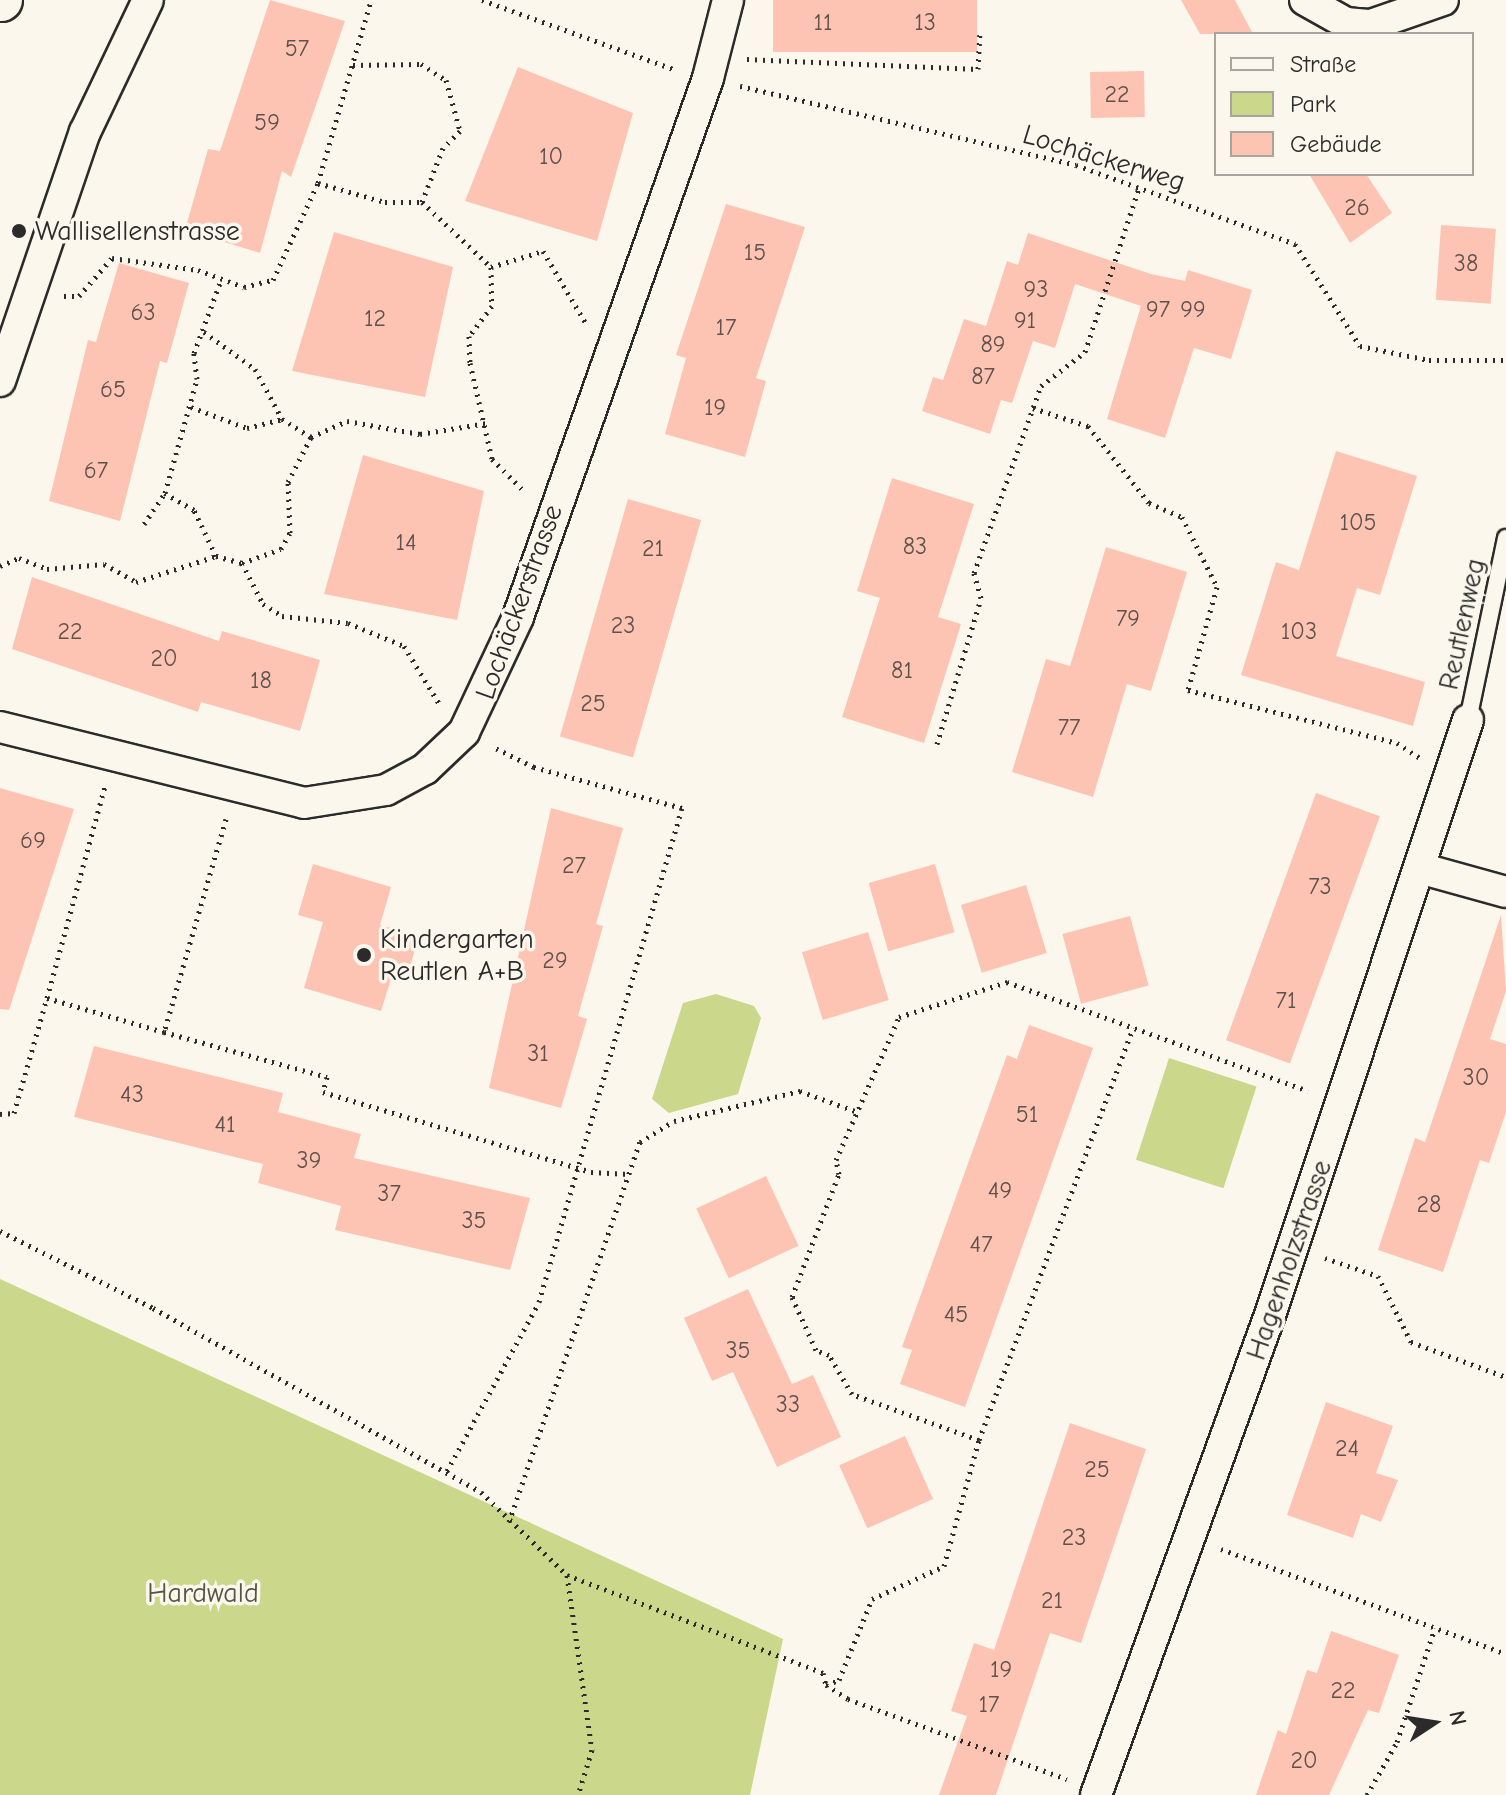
<!DOCTYPE html>
<html>
<head>
<meta charset="utf-8">
<style>
  body { margin:0 }
  #map { position:relative; width:1506px; height:1795px; overflow:hidden; background:#fbf7ec; font-family:"Comic Neue",sans-serif }
  div>[style] { position:absolute }
  .green>* { inset:0; background:#cbd78a; transform-origin:0 0 }
  .building>* { inset:0; background:#fdc4b3; transform-origin:0 0 }
  .path>* { height:5px; margin-top:-2.5px; transform-origin:0; background:repeating-linear-gradient(90deg,#2b2b2b 0 2px,transparent 0 8px) }
  .roads { filter:drop-shadow(2px 0 #2b2b2b) drop-shadow(-2px 0 #2b2b2b) drop-shadow(0 2px #2b2b2b) drop-shadow(0 -2px #2b2b2b) }
  .lane>* { height:16px; margin:-8px; padding:0 8px; transform-origin:8px; border-radius:8px; background:#fbf7ec }
  .street>* { height:30px; margin:-15px; padding:0 15px; transform-origin:15px; border-radius:15px; background:#fbf7ec }
  .secondary>* { height:42px; margin:-21px; padding:0 21px; transform-origin:21px; border-radius:21px; background:#fbf7ec }
  .dots>* { width:22px; height:22px; translate:-50% -50%; box-sizing:border-box; border:4px solid #fbf7ec; border-radius:50% }
  span { translate:-50% -50%; white-space:nowrap; text-align:center; line-height:1.15; -webkit-text-stroke:7px #fbf7ec; paint-order:stroke }
  .number-label { font-size:24px; color:#60514d }
  .number-label span { -webkit-text-stroke-width:0 }
  .street-label { font-size:28px; color:#2b2b2b }
  .poi-label { font-size:28px; color:#2b2b2b }
  .left { translate:0 -50%; text-align:left }
  .park-label { font-size:28px; color:#535643 }
  .legend { position:absolute; left:1214px; top:32px; width:260px; height:144px; box-sizing:border-box; background:#fbf7ec; border:2px solid #a8a59f; margin:0; padding:10px 14px; list-style:none; font-size:24px; color:#2b2b2b }
  .legend li { display:flex; align-items:center; gap:16px; height:40px }
  .legend b { width:40px; border:2px solid #a8a59f }
  .north { position:absolute; left:1394px; top:1683px; width:80px; height:80px; -webkit-text-stroke:6px #fbf7ec; paint-order:stroke; rotate:78deg; font-size:22px; font-weight:700; line-height:32px; text-align:center; color:#2b2b2b }
  .north::after { content:''; display:block; margin:auto; width:28px; height:36px; background:#2b2b2b; clip-path:polygon(50% 0,100% 100%,50% 72%,0 100%) }
</style>
</head>
<body>
<div id="map">
  <div class="green">
    <i style="clip-path:polygon(716px 994px,754px 1006px,761px 1018px,738px 1094px,669px 1113px,652px 1099px,683px 1003px)"></i>
    <i style="left:1169px;top:1058px;width:92px;height:107px;rotate:18deg"></i>
    <i style="clip-path:polygon(0 1279px,783px 1639px,750px 1795px,0 1795px)"></i>
  </div>
  <div class="building">
    <i style="clip-path:polygon(270px 0,345px 21px,291px 177px,282px 171px,260px 253px,185px 230px,208px 149px,220px 151px)"></i>
    <i style="left:773px;top:0;width:204px;height:52px"></i>
    <i style="clip-path:polygon(1181px 0,1235px 0,1253px 34px,1200px 34px)"></i>
    <i style="clip-path:polygon(518px 67px,633px 113px,597px 241px,465px 201px)"></i>
    <i style="left:1144px;top:71px;width:46px;height:54px;rotate:89deg"></i>
    <i style="clip-path:polygon(1309px 174px,1366px 174px,1392px 213px,1350px 243px)"></i>
    <i style="clip-path:polygon(726px 204px,805px 227px,756px 378px,766px 381px,745px 457px,665px 434px,686px 358px,676px 355px)"></i>
    <i style="left:1441px;top:225px;width:55px;height:75px;rotate:4deg"></i>
    <i style="clip-path:polygon(334px 232px,453px 267px,425px 397px,292px 371px)"></i>
    <i style="clip-path:polygon(1028px 233px,1151px 274px,1185px 281px,1188px 270px,1252px 290px,1231px 359px,1194px 348px,1165px 438px,1107px 419px,1141px 306px,1075px 284px,1055px 348px,1033px 341px,1012px 403px,1001px 400px,990px 434px,922px 411px,933px 377px,943px 380px,964px 319px,986px 326px,1007px 261px,1018px 265px)"></i>
    <i style="clip-path:polygon(119px 263px,189px 283px,167px 363px,160px 361px,120px 521px,49px 501px,88px 340px,96px 342px)"></i>
    <i style="clip-path:polygon(1336px 451px,1417px 476px,1380px 595px,1357px 588px,1336px 656px,1425px 682px,1413px 726px,1241px 675px,1276px 562px,1299px 570px)"></i>
    <i style="clip-path:polygon(363px 455px,484px 491px,457px 620px,324px 594px)"></i>
    <i style="clip-path:polygon(892px 478px,974px 504px,938px 617px,961px 624px,924px 743px,842px 717px,880px 598px,857px 591px)"></i>
    <i style="left:628px;top:499px;width:76px;height:247px;rotate:16deg"></i>
    <i style="clip-path:polygon(1106px 547px,1187px 572px,1151px 691px,1127px 684px,1093px 797px,1012px 772px,1046px 659px,1070px 666px)"></i>
    <i style="clip-path:polygon(32px 577px,219px 641px,222px 631px,320px 660px,300px 731px,201px 702px,198px 712px,12px 649px)"></i>
    <i style="clip-path:polygon(0 788px,74px 809px,9px 1010px,0 1009px)"></i>
    <i style="left:1316px;top:793px;width:68px;height:263px;rotate:20deg"></i>
    <i style="clip-path:polygon(551px 808px,623px 828px,596px 924px,603px 926px,578px 1016px,587px 1019px,561px 1108px,489px 1088px)"></i>
    <i style="clip-path:polygon(313px 864px,391px 887px,380px 925px,419px 936px,407px 977px,393px 973px,381px 1011px,304px 988px,323px 922px,298px 915px)"></i>
    <i style="left:935px;top:864px;width:71px;height:69px;rotate:74deg"></i>
    <i style="left:1026px;top:885px;width:71px;height:68px;rotate:73deg"></i>
    <i style="clip-path:polygon(1501px 915px,1506px 991px,1490px 1039px,1506px 1044px,1506px 1112px,1489px 1163px,1480px 1160px,1443px 1272px,1378px 1250px,1415px 1138px,1425px 1142px)"></i>
    <i style="left:1130px;top:916px;width:72px;height:70px;rotate:75deg"></i>
    <i style="left:868px;top:932px;width:71px;height:69px;rotate:73deg"></i>
    <i style="clip-path:polygon(1029px 1025px,1093px 1048px,965px 1407px,900px 1384px,912px 1350px,902px 1347px,1007px 1055px,1017px 1059px)"></i>
    <i style="clip-path:polygon(94px 1046px,283px 1093px,278px 1112px,361px 1134px,354px 1158px,530px 1198px,510px 1270px,335px 1230px,341px 1206px,258px 1183px,263px 1164px,74px 1117px)"></i>
    <i style="left:766px;top:1176px;width:77px;height:77px;rotate:65deg"></i>
    <i style="clip-path:polygon(748px 1289px,792px 1384px,813px 1375px,841px 1437px,777px 1467px,733px 1372px,712px 1381px,684px 1318px)"></i>
    <i style="clip-path:polygon(1326px 1402px,1393px 1426px,1376px 1473px,1398px 1480px,1381px 1522px,1361px 1514px,1353px 1538px,1287px 1515px)"></i>
    <i style="clip-path:polygon(1070px 1423px,1146px 1449px,1081px 1643px,1050px 1633px,996px 1795px,939px 1795px,967px 1716px,951px 1711px,974px 1643px,994px 1650px)"></i>
    <i style="left:905px;top:1436px;width:69px;height:72px;rotate:66deg"></i>
    <i style="clip-path:polygon(1331px 1631px,1399px 1655px,1379px 1713px,1368px 1710px,1329px 1795px,1256px 1795px,1278px 1730px,1286px 1734px,1307px 1670px,1317px 1673px)"></i>
  </div>
  <div class="path">
    <i style="left:482px;top:0;width:206px;rotate:19.8deg"></i>
    <i style="left:747px;top:59px;width:231px;rotate:2.5deg"></i>
    <i style="left:978px;top:69px;width:36px;rotate:-87deg"></i>
    <i style="left:353px;top:65px;width:68px;rotate:-0.8deg"></i>
    <i style="left:421px;top:64px;width:30px;rotate:33deg"></i>
    <i style="left:446px;top:80px;width:53px;rotate:74.6deg"></i>
    <i style="left:460px;top:131px;width:24px;rotate:135deg"></i>
    <i style="left:443px;top:148px;width:58px;rotate:111.3deg"></i>
    <i style="left:740px;top:86px;width:345px;rotate:13.2deg"></i>
    <i style="left:1076px;top:165px;width:233px;rotate:19.8deg"></i>
    <i style="left:1295px;top:244px;width:121px;rotate:57.5deg"></i>
    <i style="left:1360px;top:346px;width:70px;rotate:11.5deg"></i>
    <i style="left:1429px;top:360px;width:77px"></i>
    <i style="left:318px;top:183px;width:70px;rotate:15.8deg"></i>
    <i style="left:385px;top:202px;width:37px"></i>
    <i style="left:422px;top:202px;width:95px;rotate:43.3deg"></i>
    <i style="left:491px;top:267px;width:39px;rotate:89deg"></i>
    <i style="left:492px;top:306px;width:38px;rotate:127deg"></i>
    <i style="left:469px;top:336px;width:27px;rotate:88deg"></i>
    <i style="left:470px;top:363px;width:98px;rotate:77.1deg"></i>
    <i style="left:492px;top:459px;width:47px;rotate:45deg"></i>
    <i style="left:491px;top:267px;width:54px;rotate:-17.1deg"></i>
    <i style="left:543px;top:251px;width:86px;rotate:59.3deg"></i>
    <i style="left:64px;top:296px;width:15px"></i>
    <i style="left:79px;top:296px;width:50px;rotate:-49deg"></i>
    <i style="left:112px;top:258px;width:87px;rotate:7.9deg"></i>
    <i style="left:198px;top:270px;width:49px;rotate:20.3deg"></i>
    <i style="left:244px;top:287px;width:30px;rotate:-14deg"></i>
    <i style="left:273px;top:280px;width:107px;rotate:-65.1deg"></i>
    <i style="left:318px;top:183px;width:191px;rotate:-73.8deg"></i>
    <i style="left:204px;top:332px;width:63px;rotate:36deg"></i>
    <i style="left:255px;top:369px;width:57px;rotate:61.6deg"></i>
    <i style="left:191px;top:407px;width:60px;rotate:20.6deg"></i>
    <i style="left:247px;top:428px;width:36px;rotate:-14deg"></i>
    <i style="left:282px;top:419px;width:34px;rotate:32deg"></i>
    <i style="left:1033px;top:408px;width:58px;rotate:18.1deg"></i>
    <i style="left:1088px;top:426px;width:98px;rotate:51.6deg"></i>
    <i style="left:1149px;top:503px;width:36px;rotate:23deg"></i>
    <i style="left:1182px;top:517px;width:78px;rotate:63.4deg"></i>
    <i style="left:1217px;top:587px;width:107px;rotate:105.7deg"></i>
    <i style="left:1188px;top:690px;width:216px;rotate:14.2deg"></i>
    <i style="left:1397px;top:743px;width:30px;rotate:33deg"></i>
    <i style="left:144px;top:524px;width:37px;rotate:-56deg"></i>
    <i style="left:216px;top:556px;width:51px;rotate:-115.6deg"></i>
    <i style="left:194px;top:510px;width:34px;rotate:-150deg"></i>
    <i style="left:165px;top:493px;width:118px;rotate:-74.3deg"></i>
    <i style="left:197px;top:379px;width:26px;rotate:-97deg"></i>
    <i style="left:194px;top:353px;width:75px;rotate:-69.6deg"></i>
    <i style="left:242px;top:563px;width:41px;rotate:-19.7deg"></i>
    <i style="left:281px;top:549px;width:18px;rotate:-61deg"></i>
    <i style="left:290px;top:533px;width:51px;rotate:-92.2deg"></i>
    <i style="left:288px;top:482px;width:51px;rotate:-62.9deg"></i>
    <i style="left:311px;top:437px;width:39px;rotate:-24deg"></i>
    <i style="left:347px;top:421px;width:74px;rotate:10.1deg"></i>
    <i style="left:420px;top:434px;width:68px;rotate:-9.3deg"></i>
    <i style="left:0;top:566px;width:21px;rotate:-23deg"></i>
    <i style="left:19px;top:558px;width:30px;rotate:21deg"></i>
    <i style="left:47px;top:569px;width:57px;rotate:-5deg"></i>
    <i style="left:104px;top:564px;width:37px;rotate:29deg"></i>
    <i style="left:136px;top:582px;width:84px;rotate:-18deg"></i>
    <i style="left:216px;top:556px;width:27px;rotate:15deg"></i>
    <i style="left:242px;top:563px;width:46px;rotate:62.9deg"></i>
    <i style="left:263px;top:604px;width:22px;rotate:32deg"></i>
    <i style="left:282px;top:616px;width:66px;rotate:6.1deg"></i>
    <i style="left:348px;top:623px;width:61px;rotate:22.3deg"></i>
    <i style="left:404px;top:646px;width:69px;rotate:58.6deg"></i>
    <i style="left:937px;top:744px;width:152px;rotate:-73.2deg"></i>
    <i style="left:981px;top:598px;width:26px;rotate:-106deg"></i>
    <i style="left:974px;top:573px;width:199px;rotate:-70.3deg"></i>
    <i style="left:1041px;top:386px;width:56px;rotate:-37.7deg"></i>
    <i style="left:1085px;top:352px;width:173px;rotate:-71.8deg"></i>
    <i style="left:226px;top:819px;width:222px;rotate:106.2deg"></i>
    <i style="left:164px;top:1032px;width:169px;rotate:15.4deg"></i>
    <i style="left:327px;top:1077px;width:16px;rotate:105deg"></i>
    <i style="left:323px;top:1092px;width:280px;rotate:16.6deg"></i>
    <i style="left:591px;top:1172px;width:38px;rotate:3deg"></i>
    <i style="left:47px;top:998px;width:220px;rotate:-74.7deg"></i>
    <i style="left:0;top:1114px;width:14px;rotate:-4deg"></i>
    <i style="left:14px;top:1113px;width:120px;rotate:-74deg"></i>
    <i style="left:47px;top:998px;width:122px;rotate:16.2deg"></i>
    <i style="left:0;top:1231px;width:171px;rotate:26.7deg"></i>
    <i style="left:153px;top:1308px;width:376px;rotate:29.3deg"></i>
    <i style="left:481px;top:1492px;width:120px;rotate:44deg"></i>
    <i style="left:567px;top:1575px;width:274px;rotate:20.9deg"></i>
    <i style="left:823px;top:1673px;width:12px;rotate:76deg"></i>
    <i style="left:826px;top:1685px;width:26px;rotate:32deg"></i>
    <i style="left:848px;top:1699px;width:233px;rotate:20.1deg"></i>
    <i style="left:1325px;top:1258px;width:56px;rotate:18.8deg"></i>
    <i style="left:1378px;top:1276px;width:74px;rotate:63.4deg"></i>
    <i style="left:1411px;top:1342px;width:101px;rotate:20.2deg"></i>
    <i style="left:979px;top:1440px;width:135px;rotate:-160.1deg"></i>
    <i style="left:852px;top:1394px;width:45px;rotate:-120.5deg"></i>
    <i style="left:829px;top:1355px;width:14px;rotate:-159deg"></i>
    <i style="left:816px;top:1350px;width:58px;rotate:-114.4deg"></i>
    <i style="left:792px;top:1297px;width:132px;rotate:-69.1deg"></i>
    <i style="left:839px;top:1174px;width:14px;rotate:-102deg"></i>
    <i style="left:836px;top:1160px;width:156px;rotate:-66.2deg"></i>
    <i style="left:899px;top:1017px;width:114px;rotate:-18deg"></i>
    <i style="left:1007px;top:982px;width:320px;rotate:19.9deg"></i>
    <i style="left:447px;top:1471px;width:192px;rotate:-61.4deg"></i>
    <i style="left:539px;top:1302px;width:514px;rotate:-73.86deg"></i>
    <i style="left:682px;top:808px;width:154px;rotate:-164.5deg"></i>
    <i style="left:534px;top:767px;width:46px;rotate:-154deg"></i>
    <i style="left:509px;top:1522px;width:402px;rotate:-71deg"></i>
    <i style="left:640px;top:1142px;width:40px;rotate:-32deg"></i>
    <i style="left:674px;top:1121px;width:130px;rotate:-13.4deg"></i>
    <i style="left:800px;top:1091px;width:59px;rotate:20deg"></i>
    <i style="left:1221px;top:1549px;width:304px;rotate:20.2deg"></i>
    <i style="left:567px;top:1575px;width:177px;rotate:81.9deg"></i>
    <i style="left:592px;top:1750px;width:47px;rotate:107.3deg"></i>
    <i style="left:826px;top:1685px;width:14px;rotate:-21deg"></i>
    <i style="left:839px;top:1680px;width:87px;rotate:-67.8deg"></i>
    <i style="left:872px;top:1599px;width:79px;rotate:-24.6deg"></i>
    <i style="left:944px;top:1566px;width:131px;rotate:-74.5deg"></i>
    <i style="left:979px;top:1440px;width:440px;rotate:-69.5deg"></i>
    <i style="left:1367px;top:1795px;width:61px;rotate:-60.5deg"></i>
    <i style="left:1397px;top:1742px;width:120px;rotate:-71.6deg"></i>
  </div>
  <div class="roads">
    <div class="lane">
      <i style="left:1468px;top:720px;width:186px;rotate:-78.2deg"></i>
    </div>
    <div class="street">
      <i style="left:1305px;top:0;width:47px;rotate:29.3deg"></i>
      <i style="left:1346px;top:23px;width:25px;rotate:5deg"></i>
      <i style="left:1371px;top:25px;width:76px;rotate:-19.1deg"></i>
      <i style="left:0;top:381px;width:263px;rotate:-71.2deg"></i>
      <i style="left:85px;top:132px;width:146px;rotate:-64.5deg"></i>
      <i style="left:0;top:727px;width:313px;rotate:14deg"></i>
      <i style="left:304px;top:803px;width:83px;rotate:-9deg"></i>
      <i style="left:386px;top:790px;width:44px;rotate:-28.3deg"></i>
      <i style="left:425px;top:769px;width:54px;rotate:-43.5deg"></i>
      <i style="left:464px;top:732px;width:127px;rotate:-64.8deg"></i>
      <i style="left:518px;top:617px;width:572px;rotate:-70.58deg"></i>
      <i style="left:708px;top:78px;width:81px;rotate:-75.6deg"></i>
      <i style="left:1423px;top:869px;width:86px;rotate:15.5deg"></i>
      <i style="left:1096px;top:1795px;width:514px;rotate:-70.08deg"></i>
      <i style="left:1271px;top:1312px;width:624px;rotate:-71.59deg"></i>
    </div>
    <div class="secondary">
      <i style="left:0;top:0;width:1px"></i>
    </div>
  </div>
  <div class="dots">
    <i style="left:19px;top:231px;background:#2b2b2b"></i>
    <i style="left:364px;top:955px;background:#2b2b2b"></i>
  </div>
  <div class="number-label">
    <span style="left:823px;top:23px">11</span>
    <span style="left:925px;top:23px">13</span>
    <span style="left:297px;top:49px">57</span>
    <span style="left:1117px;top:95px">22</span>
    <span style="left:267px;top:123px">59</span>
    <span style="left:551px;top:157px">10</span>
    <span style="left:1357px;top:208px">26</span>
    <span style="left:755px;top:253px">15</span>
    <span style="left:1466px;top:264px">38</span>
    <span style="left:1036px;top:290px">93</span>
    <span style="left:1158px;top:310px">97</span>
    <span style="left:1193px;top:310px">99</span>
    <span style="left:143px;top:313px">63</span>
    <span style="left:375px;top:319px">12</span>
    <span style="left:1025px;top:321px">91</span>
    <span style="left:726px;top:328px">17</span>
    <span style="left:993px;top:345px">89</span>
    <span style="left:983px;top:377px">87</span>
    <span style="left:113px;top:390px">65</span>
    <span style="left:715px;top:408px">19</span>
    <span style="left:96px;top:471px">67</span>
    <span style="left:1358px;top:523px">105</span>
    <span style="left:406px;top:543px">14</span>
    <span style="left:915px;top:547px">83</span>
    <span style="left:653px;top:549px">21</span>
    <span style="left:1128px;top:619px">79</span>
    <span style="left:623px;top:626px">23</span>
    <span style="left:70px;top:632px">22</span>
    <span style="left:1299px;top:632px">103</span>
    <span style="left:164px;top:659px">20</span>
    <span style="left:902px;top:671px">81</span>
    <span style="left:261px;top:681px">18</span>
    <span style="left:593px;top:704px">25</span>
    <span style="left:1069px;top:728px">77</span>
    <span style="left:33px;top:841px">69</span>
    <span style="left:574px;top:866px">27</span>
    <span style="left:1320px;top:887px">73</span>
    <span style="left:555px;top:961px">29</span>
    <span style="left:1286px;top:1001px">71</span>
    <span style="left:538px;top:1054px">31</span>
    <span style="left:1476px;top:1078px">30</span>
    <span style="left:132px;top:1095px">43</span>
    <span style="left:1027px;top:1115px">51</span>
    <span style="left:225px;top:1125px">41</span>
    <span style="left:309px;top:1161px">39</span>
    <span style="left:1000px;top:1191px">49</span>
    <span style="left:389px;top:1194px">37</span>
    <span style="left:1429px;top:1205px">28</span>
    <span style="left:474px;top:1221px">35</span>
    <span style="left:981px;top:1245px">47</span>
    <span style="left:956px;top:1315px">45</span>
    <span style="left:738px;top:1351px">35</span>
    <span style="left:788px;top:1405px">33</span>
    <span style="left:1347px;top:1449px">24</span>
    <span style="left:1097px;top:1470px">25</span>
    <span style="left:1074px;top:1538px">23</span>
    <span style="left:1052px;top:1601px">21</span>
    <span style="left:1001px;top:1670px">19</span>
    <span style="left:1343px;top:1691px">22</span>
    <span style="left:989px;top:1705px">17</span>
    <span style="left:1304px;top:1761px">20</span>
  </div>
  <div class="street-label">
    <span style="left:1104px;top:158px;rotate:17deg">Lochäckerweg</span>
    <span style="left:519px;top:602px;rotate:-70deg">Lochäckerstrasse</span>
    <span style="left:1462px;top:624px;rotate:-78deg">Reutlenweg</span>
    <span style="left:1289px;top:1260px;rotate:-71deg">Hagenholzstrasse</span>
  </div>
  <div class="poi-label">
    <span class="left" style="left:35px;top:231px">Wallisellenstrasse</span>
    <span class="left" style="left:380px;top:955px">Kindergarten<br>Reutlen A+B</span>
  </div>
  <div class="park-label">
    <span style="left:203px;top:1593px">Hardwald</span>
  </div>
  <ul class="legend">
  <li><b style="height:10px;background:#fbf7ec"></b>Straße</li>
  <li><b style="height:22px;background:#cbd78a"></b>Park</li>
  <li><b style="height:22px;background:#fdc4b3"></b>Gebäude</li>
  </ul>
  <div class="north">N</div>
</div>
</body>
</html>
